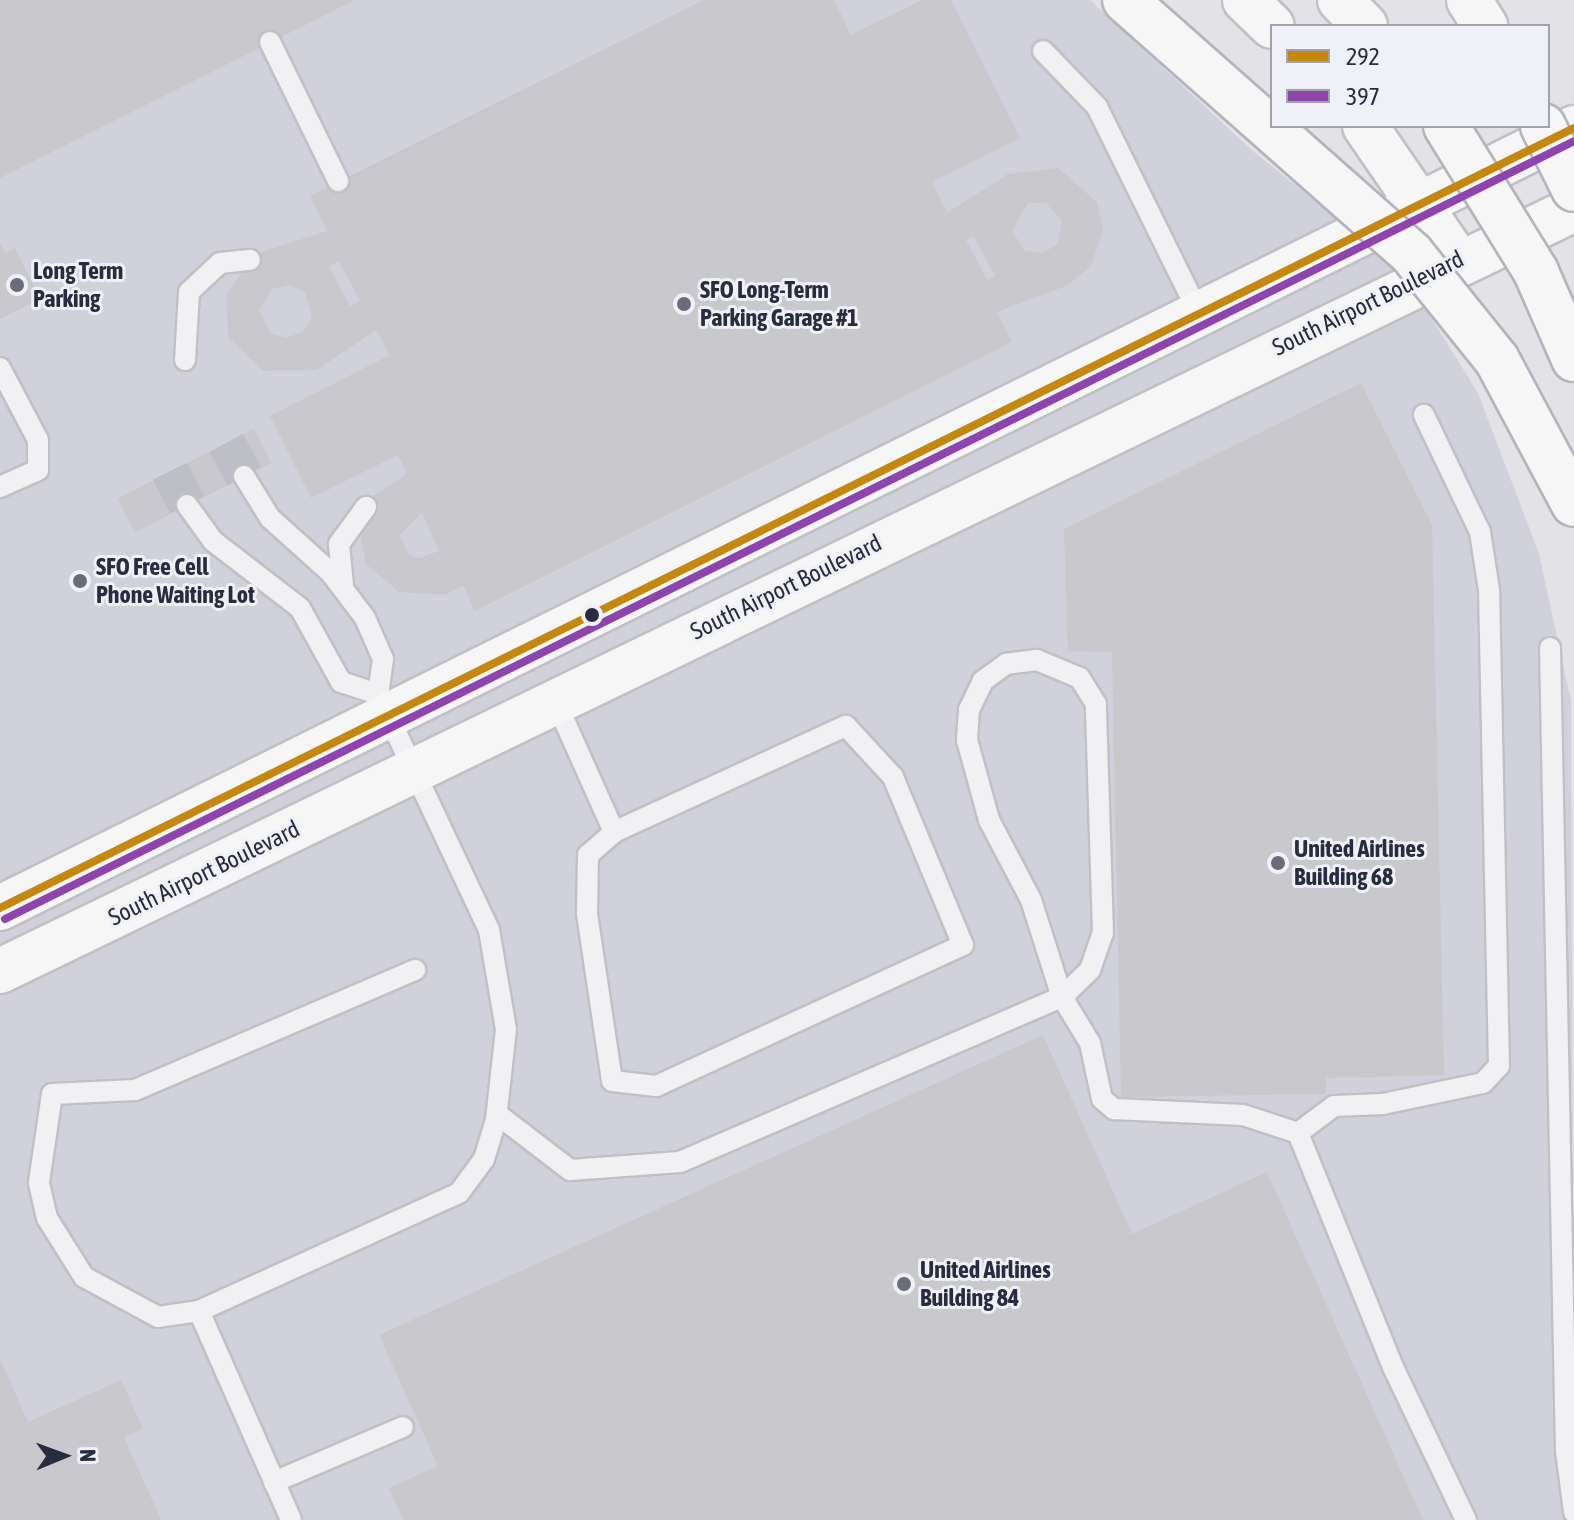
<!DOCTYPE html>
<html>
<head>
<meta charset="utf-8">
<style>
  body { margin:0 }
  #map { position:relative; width:1574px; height:1520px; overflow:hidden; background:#e2e2e7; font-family:"Asap Condensed",sans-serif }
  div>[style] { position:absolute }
  .built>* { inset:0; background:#d0d1da }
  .building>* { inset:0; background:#c8c8cd; transform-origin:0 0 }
  .street-tunnel>* { height:38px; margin-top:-19px; transform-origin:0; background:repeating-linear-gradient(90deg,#bdbec6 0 38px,transparent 0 57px) }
  .roads { filter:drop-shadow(2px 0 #c0c0c5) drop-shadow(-2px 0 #c0c0c5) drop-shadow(0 2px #c0c0c5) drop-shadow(0 -2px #c0c0c5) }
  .lane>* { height:20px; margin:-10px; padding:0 10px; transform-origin:10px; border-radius:10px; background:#f1f1f4 }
  .secondary>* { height:44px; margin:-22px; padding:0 22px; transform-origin:22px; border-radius:22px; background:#f6f6f6 }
  .highway>* { height:44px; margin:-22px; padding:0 22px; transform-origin:22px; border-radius:22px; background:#f6f6f6 }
  .bridges { filter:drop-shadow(2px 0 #b4b5bc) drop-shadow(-2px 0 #b4b5bc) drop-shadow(0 2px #b4b5bc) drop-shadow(0 -2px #b4b5bc) }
  .highway-bridge>* { height:44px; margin:-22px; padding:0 22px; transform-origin:22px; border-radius:22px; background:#f6f6f6 }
  .bus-1>* { height:8px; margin:-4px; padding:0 4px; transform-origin:4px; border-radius:4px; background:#c48810 }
  .bus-2>* { height:8px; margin:-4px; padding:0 4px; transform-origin:4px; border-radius:4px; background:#8e44ad }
  .dots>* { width:22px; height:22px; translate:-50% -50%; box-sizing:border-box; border:4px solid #f0f1f6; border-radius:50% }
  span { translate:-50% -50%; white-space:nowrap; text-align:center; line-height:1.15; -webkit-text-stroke:6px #f0f1f6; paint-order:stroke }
  .poi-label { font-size:24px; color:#292c40; font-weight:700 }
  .left { translate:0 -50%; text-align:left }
  .street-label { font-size:24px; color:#292c40 }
  .legend { position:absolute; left:1270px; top:24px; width:280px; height:104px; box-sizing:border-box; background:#f0f1f6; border:2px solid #a0a2ad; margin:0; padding:10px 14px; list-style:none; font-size:24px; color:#292c40 }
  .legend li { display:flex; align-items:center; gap:16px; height:40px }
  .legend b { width:40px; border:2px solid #a0a2ad }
  .north { position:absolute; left:24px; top:1416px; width:80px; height:80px; -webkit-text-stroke:6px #f0f1f6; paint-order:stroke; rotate:89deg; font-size:22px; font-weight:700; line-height:32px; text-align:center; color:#292c40 }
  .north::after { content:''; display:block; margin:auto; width:28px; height:36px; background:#292c40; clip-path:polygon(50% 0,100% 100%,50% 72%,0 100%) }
</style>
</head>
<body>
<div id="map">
  <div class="built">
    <i style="clip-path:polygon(0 0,1090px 0,1254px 152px,1401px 269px,1478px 393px,1539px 554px,1571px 701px,1574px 1520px,0 1520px)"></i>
  </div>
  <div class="building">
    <i style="clip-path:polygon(0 0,355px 0,0 178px)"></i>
    <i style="clip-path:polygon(evenodd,703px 0,834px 0,851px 35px,922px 0,951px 0,1020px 138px,932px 182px,947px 213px,1008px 174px,1058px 168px,1097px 202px,1103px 231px,1091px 266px,1068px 285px,997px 312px,1012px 342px,475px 611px,463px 585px,445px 595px,399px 592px,366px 564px,361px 539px,373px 496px,407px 474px,398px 455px,311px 498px,270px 416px,390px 355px,376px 330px,317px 370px,263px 371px,228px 337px,227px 293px,256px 254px,327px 231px,310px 196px,703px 0,1028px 203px,1046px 203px,1062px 221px,1057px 245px,1042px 253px,1025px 251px,1012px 231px,1028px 203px,703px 0,974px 236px,995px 276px,987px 280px,966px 240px,974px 236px,703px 0,339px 261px,360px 301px,350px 306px,329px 266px,339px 261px,703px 0,289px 285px,305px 292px,312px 317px,303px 332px,286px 338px,270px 333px,259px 310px,272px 289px,289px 285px,703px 0,422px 512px,439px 551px,419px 558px,408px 554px,400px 535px,422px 512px)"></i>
    <i style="clip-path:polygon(0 243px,5px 253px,15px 248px,40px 299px,0 319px)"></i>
    <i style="clip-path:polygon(1361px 383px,1432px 525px,1444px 1075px,1326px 1078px,1326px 1094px,1121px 1097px,1112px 652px,1068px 651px,1064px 529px)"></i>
    <i style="left:254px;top:429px;width:38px;height:153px;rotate:63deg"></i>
    <i style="clip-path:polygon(1043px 1035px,1132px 1234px,1267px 1172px,1423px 1520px,403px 1520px,389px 1488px,438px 1466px,379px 1335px)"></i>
    <i style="clip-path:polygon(0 1359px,28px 1422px,121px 1380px,143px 1429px,124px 1437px,161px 1520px,0 1520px)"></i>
  </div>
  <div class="street-tunnel">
    <i style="left:226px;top:443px;width:38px;rotate:61deg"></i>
    <i style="left:170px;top:471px;width:38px;rotate:63deg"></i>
  </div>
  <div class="roads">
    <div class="lane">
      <i style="left:270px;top:42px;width:155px;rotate:63.9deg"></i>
      <i style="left:1043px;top:51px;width:78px;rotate:46deg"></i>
      <i style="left:1097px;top:107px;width:232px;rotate:63.7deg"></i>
      <i style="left:185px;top:360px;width:68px;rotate:-86.6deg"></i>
      <i style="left:189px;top:292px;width:42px;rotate:-43.1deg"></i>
      <i style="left:220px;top:263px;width:30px;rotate:-6deg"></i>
      <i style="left:0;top:368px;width:81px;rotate:62.2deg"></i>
      <i style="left:38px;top:440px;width:30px;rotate:90deg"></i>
      <i style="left:38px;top:470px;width:42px;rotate:155.9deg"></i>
      <i style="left:244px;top:476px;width:49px;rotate:58.2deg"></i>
      <i style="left:270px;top:518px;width:82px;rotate:42deg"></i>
      <i style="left:331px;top:573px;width:56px;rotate:52.9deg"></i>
      <i style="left:365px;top:618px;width:45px;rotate:66.3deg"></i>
      <i style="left:383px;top:659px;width:35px;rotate:98deg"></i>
      <i style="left:378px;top:694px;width:261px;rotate:64.8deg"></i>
      <i style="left:489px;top:930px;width:100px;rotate:80.3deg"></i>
      <i style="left:506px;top:1029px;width:92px;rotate:96.3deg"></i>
      <i style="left:496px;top:1120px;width:41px;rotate:107.1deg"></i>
      <i style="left:484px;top:1159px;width:42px;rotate:126.3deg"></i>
      <i style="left:459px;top:1193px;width:286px;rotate:155.6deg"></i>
      <i style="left:199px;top:1311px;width:41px;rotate:171.7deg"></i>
      <i style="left:158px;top:1317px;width:84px;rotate:-151.6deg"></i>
      <i style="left:84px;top:1277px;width:70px;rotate:-122.1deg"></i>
      <i style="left:47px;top:1218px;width:37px;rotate:-103deg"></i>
      <i style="left:39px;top:1182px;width:89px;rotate:-81.6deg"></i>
      <i style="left:52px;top:1094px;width:83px;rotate:-2.8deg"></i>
      <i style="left:135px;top:1090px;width:305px;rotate:-23.2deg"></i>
      <i style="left:187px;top:505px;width:44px;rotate:54.2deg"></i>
      <i style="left:213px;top:541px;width:110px;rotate:37.6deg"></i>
      <i style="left:300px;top:608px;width:85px;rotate:61deg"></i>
      <i style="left:341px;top:682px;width:39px;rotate:18deg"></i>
      <i style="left:343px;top:585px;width:41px;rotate:-95.6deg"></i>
      <i style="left:339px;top:544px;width:46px;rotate:-53.9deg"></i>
      <i style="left:1550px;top:648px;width:803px;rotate:88.86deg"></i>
      <i style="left:1566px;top:1451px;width:62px;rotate:82.5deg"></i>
      <i style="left:555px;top:700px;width:145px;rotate:65.9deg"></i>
      <i style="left:846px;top:726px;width:69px;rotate:47.3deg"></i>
      <i style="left:893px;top:777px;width:182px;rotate:67.4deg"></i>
      <i style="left:963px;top:945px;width:338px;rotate:155.3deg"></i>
      <i style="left:656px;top:1086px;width:44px;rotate:-173.5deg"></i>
      <i style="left:612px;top:1081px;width:170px;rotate:-98.5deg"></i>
      <i style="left:587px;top:913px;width:58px;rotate:-89deg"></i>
      <i style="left:588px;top:855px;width:35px;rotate:-41deg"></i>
      <i style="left:614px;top:832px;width:255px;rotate:-24.6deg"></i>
      <i style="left:497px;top:1114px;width:92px;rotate:37.5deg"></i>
      <i style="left:570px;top:1170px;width:110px;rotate:-4.2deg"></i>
      <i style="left:680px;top:1162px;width:416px;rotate:-23.4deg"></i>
      <i style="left:1062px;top:997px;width:39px;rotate:-44deg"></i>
      <i style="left:1090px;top:970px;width:39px;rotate:-71deg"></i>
      <i style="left:1103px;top:933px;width:229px;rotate:-91.8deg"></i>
      <i style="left:1096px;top:704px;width:31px;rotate:-122deg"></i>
      <i style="left:1080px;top:678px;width:47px;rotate:-157.3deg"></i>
      <i style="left:1037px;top:660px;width:31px;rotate:173deg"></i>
      <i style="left:1006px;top:664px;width:29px;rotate:144deg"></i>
      <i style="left:983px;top:681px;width:32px;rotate:116deg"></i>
      <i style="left:969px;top:710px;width:30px;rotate:94deg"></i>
      <i style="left:967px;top:740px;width:83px;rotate:74.6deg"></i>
      <i style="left:989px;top:820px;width:90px;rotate:62.3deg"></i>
      <i style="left:1031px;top:900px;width:102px;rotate:72.3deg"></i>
      <i style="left:1062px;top:997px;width:54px;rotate:58.7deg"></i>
      <i style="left:1090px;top:1043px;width:57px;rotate:77.9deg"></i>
      <i style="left:1102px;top:1099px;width:16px;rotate:40deg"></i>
      <i style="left:1114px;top:1109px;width:129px;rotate:2.7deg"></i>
      <i style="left:1243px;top:1115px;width:58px;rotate:18.1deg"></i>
      <i style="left:1298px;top:1133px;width:45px;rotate:-36.9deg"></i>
      <i style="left:1334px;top:1106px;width:49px;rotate:-2.3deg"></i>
      <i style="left:1383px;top:1104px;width:102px;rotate:-11.9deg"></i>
      <i style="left:1483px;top:1083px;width:23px;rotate:-47deg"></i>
      <i style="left:1499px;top:1066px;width:476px;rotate:-91.2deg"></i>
      <i style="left:1489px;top:590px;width:59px;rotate:-98.8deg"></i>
      <i style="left:1480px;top:532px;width:130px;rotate:-115.6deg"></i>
      <i style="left:1298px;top:1133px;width:253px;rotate:67.9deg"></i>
      <i style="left:1393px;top:1367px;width:170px;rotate:64.5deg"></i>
      <i style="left:199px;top:1311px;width:228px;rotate:66.2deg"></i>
      <i style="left:274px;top:1482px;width:140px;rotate:-23.1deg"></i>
    </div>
    <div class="secondary">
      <i style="left:0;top:908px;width:1757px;rotate:-26.36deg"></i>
      <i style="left:0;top:971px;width:1749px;rotate:-25.83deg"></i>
    </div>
    <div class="highway">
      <i style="left:1245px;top:0;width:37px;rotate:44deg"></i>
      <i style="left:1340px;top:0;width:36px;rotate:46deg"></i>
      <i style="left:1469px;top:0;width:31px;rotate:58deg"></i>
      <i style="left:1365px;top:126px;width:163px;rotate:55.5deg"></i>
    </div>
  </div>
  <div class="bridges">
    <div class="highway-bridge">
      <i style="left:1125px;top:0;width:382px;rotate:41.5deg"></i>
      <i style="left:1411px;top:253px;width:137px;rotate:51.2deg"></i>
      <i style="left:1497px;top:360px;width:163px;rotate:61.9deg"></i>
      <i style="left:1446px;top:126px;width:172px;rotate:58.3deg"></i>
      <i style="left:1536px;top:272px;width:95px;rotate:66.4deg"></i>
      <i style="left:1543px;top:126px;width:70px;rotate:63.8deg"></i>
    </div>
  </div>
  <div class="bus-1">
    <i style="left:0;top:908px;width:1757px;rotate:-26.36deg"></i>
  </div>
  <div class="bus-2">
    <i style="left:5px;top:919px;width:1751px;rotate:-26.37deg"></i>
  </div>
  <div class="dots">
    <i style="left:17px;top:285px;background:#6a6c7a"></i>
    <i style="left:684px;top:304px;background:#6a6c7a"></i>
    <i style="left:80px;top:581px;background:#6a6c7a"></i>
    <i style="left:592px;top:615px;background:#292c40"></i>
    <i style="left:1278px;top:863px;background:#6a6c7a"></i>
    <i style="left:904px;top:1284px;background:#6a6c7a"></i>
  </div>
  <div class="poi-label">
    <span class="left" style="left:33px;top:285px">Long Term<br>Parking</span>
    <span class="left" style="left:700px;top:304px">SFO Long-Term<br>Parking Garage #1</span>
    <span class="left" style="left:96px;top:581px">SFO Free Cell<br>Phone Waiting Lot</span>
    <span class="left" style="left:1294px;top:863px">United Airlines<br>Building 68</span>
    <span class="left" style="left:920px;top:1284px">United Airlines<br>Building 84</span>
  </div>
  <div class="street-label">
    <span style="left:1368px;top:303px;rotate:-26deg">South Airport Boulevard</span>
    <span style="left:786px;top:587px;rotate:-26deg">South Airport Boulevard</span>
    <span style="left:204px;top:873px;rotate:-26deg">South Airport Boulevard</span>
  </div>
  <ul class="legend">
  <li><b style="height:10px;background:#c48810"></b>292</li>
  <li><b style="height:10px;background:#8e44ad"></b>397</li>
  </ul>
  <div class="north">N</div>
</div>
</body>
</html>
